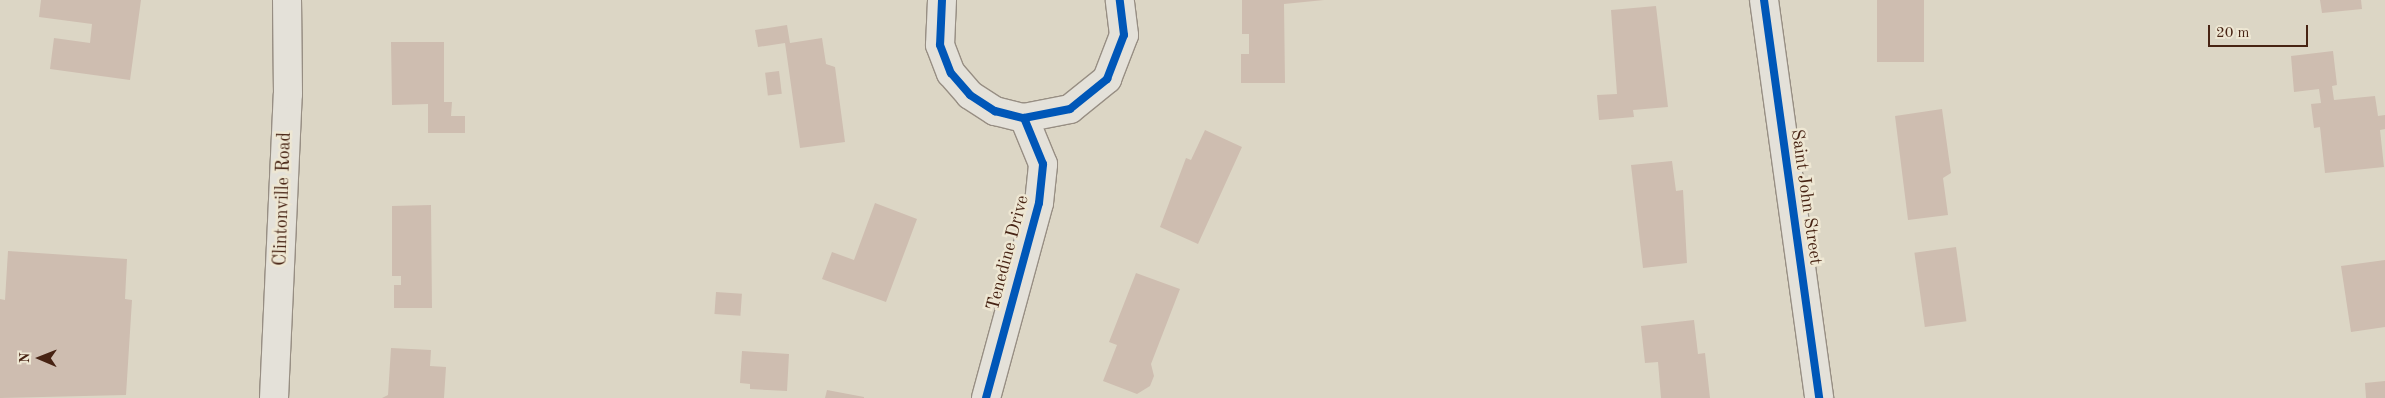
<!DOCTYPE html>
<html>
<head>
<meta charset="utf-8">
<style>
  body { margin:0 }
  #map { position:relative; width:2385px; height:398px; overflow:hidden; background:#dcd6c5; font-family:"Old Standard TT",serif }
  div>[style] { position:absolute }
  .building>* { inset:0; background:#cebdb0; transform-origin:0 0 }
  .roads { filter:drop-shadow(1px 0 #978e83) drop-shadow(-1px 0 #978e83) drop-shadow(0 1px #978e83) drop-shadow(0 -1px #978e83) }
  .street>* { height:28px; margin:-14px; padding:0 14px; transform-origin:14px; border-radius:14px; background:#e4e1d9 }
  .secondary>* { height:28px; margin:-14px; padding:0 14px; transform-origin:14px; border-radius:14px; background:#e4e1d9 }
  .cycleway>* { height:8px; margin:-4px; padding:0 4px; transform-origin:4px; border-radius:4px; background:#0057b8 }
  span { translate:-50% -50%; white-space:nowrap; text-align:center; line-height:1.15; -webkit-text-stroke:5px #eee7d3; paint-order:stroke }
  .street-label { font-size:18px; color:#472313 }
  .north { position:absolute; left:15px; top:333px; width:50px; height:50px; -webkit-text-stroke:4px #eee7d3; paint-order:stroke; rotate:271deg; font-size:14px; font-weight:700; line-height:20px; text-align:center; color:#472313 }
  .north::after { content:''; display:block; margin:auto; width:18px; height:22px; background:#472313; clip-path:polygon(50% 0,100% 100%,50% 72%,0 100%) }
  .scale { position:absolute; left:2208px; top:25px; width:100px; height:22px; box-sizing:border-box; border:2px solid #472313; border-top:0; padding-left:6px; font-size:15px; line-height:18px; white-space:nowrap; color:#472313; -webkit-text-stroke:4px #eee7d3; paint-order:stroke }
</style>
</head>
<body>
<div id="map">
  <div class="building">
    <i style="clip-path:polygon(41px 0,141px 0,130px 80px,50px 69px,54px 38px,90px 43px,92px 24px,39px 17px)"></i>
    <i style="clip-path:polygon(1242px 0,1324px 0,1284px 4px,1285px 83px,1241px 83px,1241px 54px,1249px 54px,1249px 34px,1242px 34px)"></i>
    <i style="left:1877px;top:0;width:47px;height:62px"></i>
    <i style="clip-path:polygon(2320px 0,2361px 0,2362px 9px,2322px 13px)"></i>
    <i style="clip-path:polygon(1656px 6px,1668px 107px,1633px 110px,1634px 117px,1599px 120px,1597px 95px,1617px 94px,1611px 10px)"></i>
    <i style="clip-path:polygon(787px 25px,790px 43px,822px 38px,826px 64px,835px 67px,845px 142px,800px 148px,785px 43px,758px 47px,755px 30px)"></i>
    <i style="clip-path:polygon(391px 42px,444px 42px,444px 102px,452px 102px,451px 116px,465px 116px,465px 133px,428px 133px,428px 104px,392px 105px)"></i>
    <i style="clip-path:polygon(2333px 51px,2337px 85px,2332px 86px,2334px 100px,2375px 96px,2378px 116px,2385px 115px,2385px 129px,2380px 130px,2384px 167px,2325px 173px,2320px 127px,2314px 128px,2311px 104px,2321px 103px,2319px 89px,2294px 92px,2291px 56px)"></i>
    <i style="left:779px;top:71px;width:23px;height:14px;rotate:83deg"></i>
    <i style="clip-path:polygon(1942px 109px,1951px 173px,1943px 178px,1948px 215px,1908px 220px,1895px 116px)"></i>
    <i style="clip-path:polygon(1205px 130px,1242px 147px,1198px 244px,1160px 227px,1186px 158px,1191px 160px)"></i>
    <i style="clip-path:polygon(1672px 161px,1676px 191px,1683px 190px,1687px 263px,1643px 268px,1631px 165px)"></i>
    <i style="clip-path:polygon(875px 203px,917px 219px,886px 302px,822px 279px,832px 252px,854px 260px)"></i>
    <i style="clip-path:polygon(431px 205px,432px 308px,394px 308px,394px 285px,401px 285px,401px 276px,392px 276px,392px 206px)"></i>
    <i style="left:1956px;top:247px;width:75px;height:42px;rotate:82deg"></i>
    <i style="clip-path:polygon(8px 251px,127px 259px,125px 299px,132px 300px,126px 395px,0 398px,0 299px,5px 300px)"></i>
    <i style="clip-path:polygon(2385px 260px,2385px 327px,2351px 332px,2341px 266px)"></i>
    <i style="clip-path:polygon(1136px 273px,1180px 289px,1151px 364px,1154px 376px,1150px 386px,1137px 394px,1103px 381px,1117px 345px,1109px 342px)"></i>
    <i style="left:716px;top:292px;width:26px;height:22px;rotate:4deg"></i>
    <i style="clip-path:polygon(1694px 320px,1698px 354px,1705px 353px,1710px 398px,1661px 398px,1658px 362px,1645px 363px,1641px 326px)"></i>
    <i style="clip-path:polygon(391px 348px,431px 350px,430px 366px,446px 367px,444px 398px,382px 398px,388px 395px)"></i>
    <i style="clip-path:polygon(742px 351px,789px 354px,787px 391px,750px 389px,750px 384px,740px 383px)"></i>
    <i style="clip-path:polygon(2385px 381px,2385px 398px,2366px 398px,2365px 383px)"></i>
    <i style="clip-path:polygon(827px 390px,864px 397px,864px 398px,825px 398px)"></i>
  </div>
  <div class="roads">
    <div class="street">
      <i style="left:942px;top:0;width:45px;rotate:92.5deg"></i>
      <i style="left:940px;top:45px;width:30px;rotate:69deg"></i>
      <i style="left:951px;top:73px;width:29px;rotate:49deg"></i>
      <i style="left:970px;top:95px;width:30px;rotate:33deg"></i>
      <i style="left:995px;top:111px;width:30px;rotate:14deg"></i>
      <i style="left:1024px;top:118px;width:47px;rotate:-11.1deg"></i>
      <i style="left:1070px;top:109px;width:48px;rotate:-39deg"></i>
      <i style="left:1107px;top:79px;width:47px;rotate:-68.9deg"></i>
      <i style="left:1124px;top:35px;width:35px;rotate:-97deg"></i>
      <i style="left:1764px;top:0;width:402px;rotate:82.1deg"></i>
      <i style="left:986px;top:398px;width:202px;rotate:-74.8deg"></i>
      <i style="left:1039px;top:203px;width:39px;rotate:-84deg"></i>
      <i style="left:1043px;top:164px;width:50px;rotate:-112.4deg"></i>
    </div>
    <div class="secondary">
      <i style="left:274px;top:398px;width:304px;rotate:-87.4deg"></i>
      <i style="left:288px;top:94px;width:94px;rotate:-90.6deg"></i>
    </div>
  </div>
  <div class="cycleway">
    <i style="left:942px;top:0;width:45px;rotate:92.5deg"></i>
    <i style="left:940px;top:45px;width:30px;rotate:69deg"></i>
    <i style="left:951px;top:73px;width:29px;rotate:49deg"></i>
    <i style="left:970px;top:95px;width:30px;rotate:33deg"></i>
    <i style="left:995px;top:111px;width:30px;rotate:14deg"></i>
    <i style="left:1024px;top:118px;width:47px;rotate:-11.1deg"></i>
    <i style="left:1070px;top:109px;width:48px;rotate:-39deg"></i>
    <i style="left:1107px;top:79px;width:47px;rotate:-68.9deg"></i>
    <i style="left:1124px;top:35px;width:35px;rotate:-97deg"></i>
    <i style="left:1764px;top:0;width:402px;rotate:82.1deg"></i>
    <i style="left:986px;top:398px;width:202px;rotate:-74.8deg"></i>
    <i style="left:1039px;top:203px;width:39px;rotate:-84deg"></i>
    <i style="left:1043px;top:164px;width:50px;rotate:-112.4deg"></i>
  </div>
  <div class="street-label">
    <span style="left:1806px;top:197px;rotate:82deg">Saint John Street</span>
    <span style="left:283px;top:199px;rotate:-88deg">Clintonville Road</span>
    <span style="left:1008px;top:253px;rotate:-75deg">Tenedine Drive</span>
  </div>
  <div class="north">N</div>
  <div class="scale">20 m</div>
</div>
</body>
</html>
